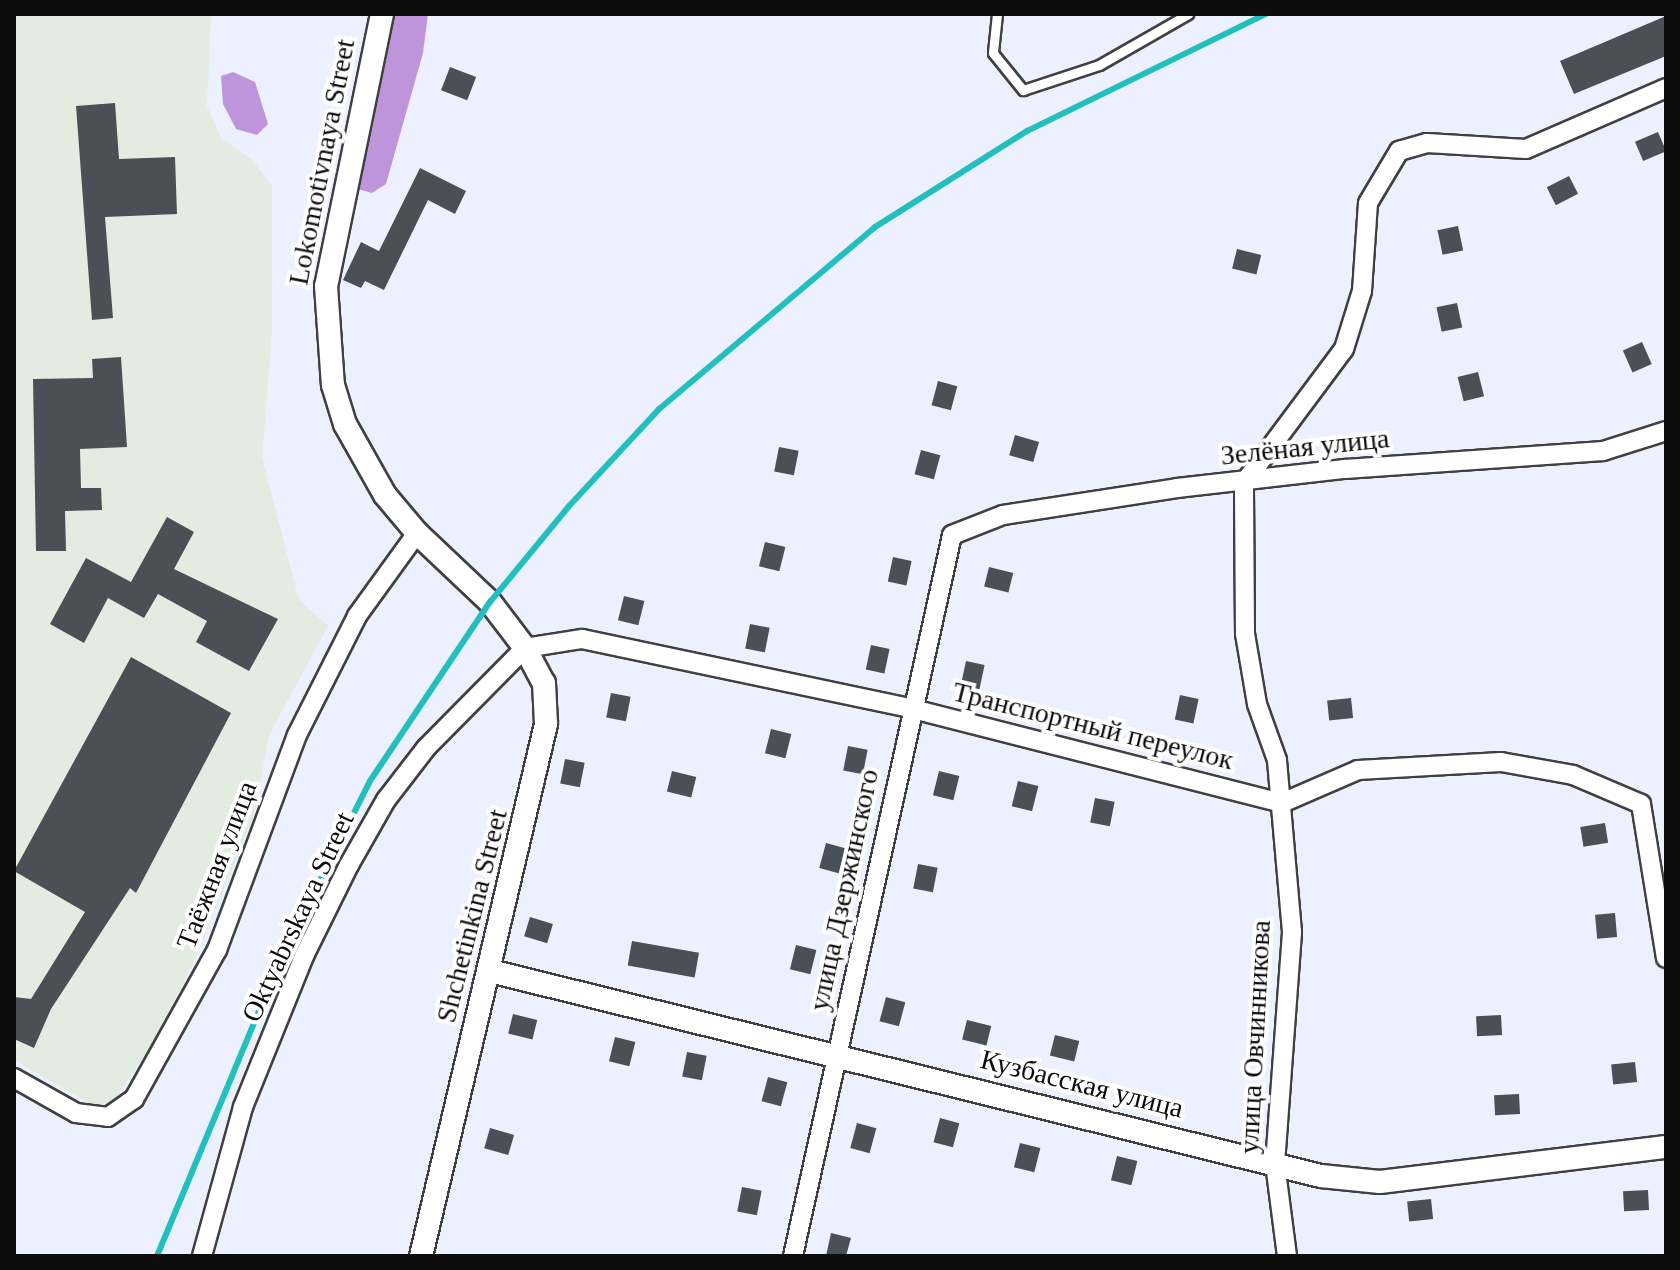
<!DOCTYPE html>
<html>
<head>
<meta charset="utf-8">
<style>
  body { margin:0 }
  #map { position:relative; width:1680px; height:1270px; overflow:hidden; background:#edf0ff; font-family:"Times New Roman",serif }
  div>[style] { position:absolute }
  .industrial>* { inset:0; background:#e2ece1 }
  .forest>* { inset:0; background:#be95db }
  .building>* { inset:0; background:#495056; transform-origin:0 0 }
  .roads { filter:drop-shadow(2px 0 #404040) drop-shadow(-2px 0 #404040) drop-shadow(0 2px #404040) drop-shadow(0 -2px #404040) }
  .service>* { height:9px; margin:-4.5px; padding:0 4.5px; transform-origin:4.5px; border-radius:4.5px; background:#fff }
  .minor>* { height:18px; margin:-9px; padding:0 9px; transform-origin:9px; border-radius:9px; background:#fff }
  .tertiary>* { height:22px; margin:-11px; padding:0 11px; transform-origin:11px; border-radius:11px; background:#fff }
  .rail>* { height:6px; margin:-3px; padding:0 3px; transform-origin:3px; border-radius:3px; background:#23bfbe }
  span { translate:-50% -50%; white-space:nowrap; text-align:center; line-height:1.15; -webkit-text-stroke:8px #fff; paint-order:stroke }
  .street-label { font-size:28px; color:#0d0d0d }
  .frame { position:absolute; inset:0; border:16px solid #0d0d0d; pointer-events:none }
</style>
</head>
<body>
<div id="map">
  <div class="industrial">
    <i style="clip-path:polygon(14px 14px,211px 14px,207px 106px,221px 138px,252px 160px,272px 186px,272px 331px,262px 458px,299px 600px,328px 626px,269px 735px,254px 816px,196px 957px,156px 1038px,113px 1103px,95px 1107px,14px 1060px)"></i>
  </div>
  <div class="forest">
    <i style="clip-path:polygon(382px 14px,428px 14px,423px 53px,386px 184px,372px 193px,343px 185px)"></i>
    <i style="clip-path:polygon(233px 72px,255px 82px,268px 124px,257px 135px,236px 129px,223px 104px,221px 76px)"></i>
  </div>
  <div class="building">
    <i style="clip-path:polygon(1666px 16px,1666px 56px,1574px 94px,1560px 61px)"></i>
    <i style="left:450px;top:67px;width:28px;height:25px;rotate:21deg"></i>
    <i style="clip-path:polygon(115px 103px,119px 159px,175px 157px,177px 214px,105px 217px,113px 318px,92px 320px,76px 106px)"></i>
    <i style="left:1658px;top:132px;width:21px;height:25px;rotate:67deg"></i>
    <i style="clip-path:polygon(420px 168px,466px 191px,455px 214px,428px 200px,384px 290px,365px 281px,361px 288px,343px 280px,361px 242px,379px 251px)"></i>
    <i style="left:1569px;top:176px;width:20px;height:25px;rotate:63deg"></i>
    <i style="left:1458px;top:226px;width:25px;height:21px;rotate:78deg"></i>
    <i style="left:1237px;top:249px;width:25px;height:20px;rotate:14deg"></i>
    <i style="left:1457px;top:303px;width:25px;height:21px;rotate:78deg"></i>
    <i style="left:1642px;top:342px;width:24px;height:21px;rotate:66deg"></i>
    <i style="clip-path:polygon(121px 357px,127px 447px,80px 449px,81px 488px,101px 488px,102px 510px,65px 511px,66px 551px,36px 551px,33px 379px,93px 378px,92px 359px)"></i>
    <i style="left:1478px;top:372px;width:25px;height:21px;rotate:76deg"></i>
    <i style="left:938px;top:381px;width:20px;height:25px;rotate:15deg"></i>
    <i style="left:1015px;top:435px;width:25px;height:21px;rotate:16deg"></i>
    <i style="left:779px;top:447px;width:20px;height:25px;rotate:11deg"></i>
    <i style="left:921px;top:450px;width:20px;height:25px;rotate:15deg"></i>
    <i style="clip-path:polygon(167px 517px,194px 532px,174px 569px,278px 619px,249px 671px,196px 642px,207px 621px,158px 594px,144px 618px,108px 598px,84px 643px,50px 624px,86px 558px,131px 582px)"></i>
    <i style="left:765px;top:542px;width:21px;height:25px;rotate:14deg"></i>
    <i style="left:893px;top:557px;width:19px;height:25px;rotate:12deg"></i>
    <i style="left:989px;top:567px;width:25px;height:20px;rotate:14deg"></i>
    <i style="left:624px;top:596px;width:21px;height:25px;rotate:14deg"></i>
    <i style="left:750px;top:624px;width:20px;height:25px;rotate:11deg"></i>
    <i style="left:871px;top:645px;width:19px;height:25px;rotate:12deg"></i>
    <i style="clip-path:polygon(131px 657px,231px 713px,136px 893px,130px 888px,51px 1009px,34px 1048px,14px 1039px,14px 997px,31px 999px,85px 912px,14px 871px)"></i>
    <i style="left:966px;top:661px;width:19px;height:25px;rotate:12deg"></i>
    <i style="left:611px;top:693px;width:20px;height:25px;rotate:11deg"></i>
    <i style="left:1180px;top:695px;width:19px;height:25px;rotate:12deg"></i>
    <i style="left:1351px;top:698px;width:20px;height:24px;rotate:84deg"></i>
    <i style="left:771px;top:729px;width:21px;height:25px;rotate:14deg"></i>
    <i style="left:848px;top:746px;width:20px;height:25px;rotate:11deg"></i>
    <i style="left:565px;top:759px;width:20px;height:25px;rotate:11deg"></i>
    <i style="left:672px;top:771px;width:25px;height:21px;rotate:14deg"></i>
    <i style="left:939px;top:771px;width:21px;height:25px;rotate:14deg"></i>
    <i style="left:1018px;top:781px;width:21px;height:26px;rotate:14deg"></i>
    <i style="left:1095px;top:798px;width:20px;height:25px;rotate:11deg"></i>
    <i style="left:1605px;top:823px;width:20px;height:25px;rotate:81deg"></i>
    <i style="left:826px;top:843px;width:20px;height:26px;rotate:15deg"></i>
    <i style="left:918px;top:864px;width:20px;height:25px;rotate:11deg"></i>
    <i style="left:1615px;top:913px;width:24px;height:20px;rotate:85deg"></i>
    <i style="left:530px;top:917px;width:24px;height:20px;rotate:17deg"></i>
    <i style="left:632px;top:941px;width:68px;height:25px;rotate:10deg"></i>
    <i style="left:796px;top:945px;width:21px;height:25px;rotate:14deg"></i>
    <i style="left:886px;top:997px;width:20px;height:25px;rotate:15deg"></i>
    <i style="left:513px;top:1014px;width:25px;height:20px;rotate:14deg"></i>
    <i style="left:1501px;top:1015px;width:20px;height:25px;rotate:87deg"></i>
    <i style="left:967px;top:1020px;width:25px;height:20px;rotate:14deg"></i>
    <i style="left:1055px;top:1035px;width:25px;height:21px;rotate:14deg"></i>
    <i style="left:615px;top:1037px;width:21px;height:25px;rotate:14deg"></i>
    <i style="left:687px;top:1052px;width:20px;height:25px;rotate:11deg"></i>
    <i style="left:1635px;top:1062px;width:20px;height:24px;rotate:84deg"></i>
    <i style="left:768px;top:1077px;width:20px;height:25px;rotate:15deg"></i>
    <i style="left:1519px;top:1094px;width:20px;height:25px;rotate:87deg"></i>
    <i style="left:940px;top:1118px;width:20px;height:25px;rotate:15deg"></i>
    <i style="left:857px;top:1123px;width:20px;height:26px;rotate:15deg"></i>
    <i style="left:490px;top:1128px;width:25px;height:21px;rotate:16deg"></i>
    <i style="left:1020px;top:1143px;width:21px;height:25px;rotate:14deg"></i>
    <i style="left:1117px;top:1156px;width:21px;height:25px;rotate:14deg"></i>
    <i style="left:742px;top:1187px;width:20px;height:25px;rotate:11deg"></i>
    <i style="left:1648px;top:1190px;width:20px;height:25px;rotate:87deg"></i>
    <i style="left:1431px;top:1199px;width:20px;height:24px;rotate:84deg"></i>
    <i style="clip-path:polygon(831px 1233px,851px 1238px,846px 1256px,826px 1256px)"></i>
  </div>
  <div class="roads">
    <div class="service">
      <i style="left:997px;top:14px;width:39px;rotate:96deg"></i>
      <i style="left:993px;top:53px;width:48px;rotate:51deg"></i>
      <i style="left:1023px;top:90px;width:80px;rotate:-18.2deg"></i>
      <i style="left:1099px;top:65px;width:103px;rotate:-29.8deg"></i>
    </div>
    <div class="minor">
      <i style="left:14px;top:1078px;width:71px;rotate:29.4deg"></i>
      <i style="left:76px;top:1113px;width:32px;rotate:7deg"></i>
      <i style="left:108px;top:1117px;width:32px;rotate:-35deg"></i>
      <i style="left:134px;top:1099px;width:171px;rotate:-60.9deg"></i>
      <i style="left:217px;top:950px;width:229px;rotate:-69.6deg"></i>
      <i style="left:297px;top:735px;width:133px;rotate:-63.2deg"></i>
      <i style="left:357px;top:616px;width:102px;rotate:-54.1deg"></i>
      <i style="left:202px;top:1256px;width:155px;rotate:-74.6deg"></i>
      <i style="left:243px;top:1107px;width:163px;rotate:-68deg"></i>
      <i style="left:304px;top:956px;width:102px;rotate:-63.7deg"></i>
      <i style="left:349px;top:865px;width:75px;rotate:-60.4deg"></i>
      <i style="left:386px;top:800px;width:66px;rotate:-52.4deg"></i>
      <i style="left:426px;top:748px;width:141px;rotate:-45.3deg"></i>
      <i style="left:525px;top:648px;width:58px;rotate:-9deg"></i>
      <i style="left:582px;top:639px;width:338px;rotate:11.9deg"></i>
      <i style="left:913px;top:709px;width:381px;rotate:14.3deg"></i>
      <i style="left:1282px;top:803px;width:83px;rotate:-23.5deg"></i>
      <i style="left:1358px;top:770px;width:143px;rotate:-3.2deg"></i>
      <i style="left:1501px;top:762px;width:73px;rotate:10.2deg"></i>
      <i style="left:1573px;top:775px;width:74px;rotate:23.1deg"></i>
      <i style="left:1641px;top:804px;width:156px;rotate:80.8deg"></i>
      <i style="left:793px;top:1256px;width:738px;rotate:-77.56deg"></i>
      <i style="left:952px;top:535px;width:55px;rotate:-21.4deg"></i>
      <i style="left:1003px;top:515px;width:176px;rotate:-8.8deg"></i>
      <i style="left:1177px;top:488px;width:169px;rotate:-6.5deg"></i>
      <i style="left:1345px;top:469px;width:259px;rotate:-4deg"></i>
      <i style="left:1603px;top:451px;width:66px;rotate:-17.6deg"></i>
      <i style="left:1287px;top:1256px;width:93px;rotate:-97.4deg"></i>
      <i style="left:1275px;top:1164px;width:233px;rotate:-85.8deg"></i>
      <i style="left:1292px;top:932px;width:173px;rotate:-95deg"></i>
      <i style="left:1277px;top:760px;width:59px;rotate:-109.7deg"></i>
      <i style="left:1257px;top:704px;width:71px;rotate:-99.7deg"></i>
      <i style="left:1245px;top:634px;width:151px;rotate:-90.4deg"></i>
      <i style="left:1244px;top:483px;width:167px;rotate:-53.3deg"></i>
      <i style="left:1344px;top:349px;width:61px;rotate:-72.8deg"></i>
      <i style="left:1362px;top:291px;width:88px;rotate:-86.1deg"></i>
      <i style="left:1368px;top:203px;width:61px;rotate:-59.2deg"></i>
      <i style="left:1399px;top:151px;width:29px;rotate:-16deg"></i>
      <i style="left:1427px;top:143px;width:99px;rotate:3.5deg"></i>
      <i style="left:1526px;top:149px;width:153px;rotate:-23.5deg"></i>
    </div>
    <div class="tertiary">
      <i style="left:382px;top:14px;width:278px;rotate:101.6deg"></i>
      <i style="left:326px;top:286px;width:99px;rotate:86deg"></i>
      <i style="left:333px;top:385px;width:41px;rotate:72.9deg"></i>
      <i style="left:345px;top:424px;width:81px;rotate:60.6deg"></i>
      <i style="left:385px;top:495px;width:50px;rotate:49.9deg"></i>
      <i style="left:417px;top:533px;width:100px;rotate:43.4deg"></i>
      <i style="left:490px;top:602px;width:58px;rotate:52.7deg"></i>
      <i style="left:525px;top:648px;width:40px;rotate:62deg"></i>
      <i style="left:544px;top:683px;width:41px;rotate:87.2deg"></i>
      <i style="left:546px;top:724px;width:546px;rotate:103.22deg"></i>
      <i style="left:490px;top:971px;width:856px;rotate:13.86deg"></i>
      <i style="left:1321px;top:1176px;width:59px;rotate:5.8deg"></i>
      <i style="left:1380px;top:1182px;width:288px;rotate:-7deg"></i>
    </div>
  </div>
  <div class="rail">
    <i style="left:157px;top:1256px;width:323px;rotate:-67.4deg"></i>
    <i style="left:281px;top:958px;width:198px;rotate:-63.3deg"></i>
    <i style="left:370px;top:781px;width:216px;rotate:-56.2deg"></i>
    <i style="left:490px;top:602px;width:124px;rotate:-50.5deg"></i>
    <i style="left:569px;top:506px;width:132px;rotate:-47.1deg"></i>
    <i style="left:659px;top:409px;width:282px;rotate:-40.1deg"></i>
    <i style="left:875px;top:227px;width:180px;rotate:-32.3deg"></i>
    <i style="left:1027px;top:131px;width:266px;rotate:-26.1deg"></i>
  </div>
  <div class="street-label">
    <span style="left:322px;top:162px;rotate:-79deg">Lokomotivnaya Street</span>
    <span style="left:1305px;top:447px;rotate:-6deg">Зелёная улица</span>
    <span style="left:1093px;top:726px;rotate:14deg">Транспортный переулок</span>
    <span style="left:217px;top:865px;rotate:-69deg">Таёжная улица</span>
    <span style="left:844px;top:890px;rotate:-78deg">улица Дзержинского</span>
    <span style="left:472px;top:916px;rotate:-76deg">Shchetinkina Street</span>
    <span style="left:298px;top:917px;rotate:-65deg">Oktyabrskaya Street</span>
    <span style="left:1255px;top:1037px;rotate:-87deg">улица Овчинникова</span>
    <span style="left:1082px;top:1084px;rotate:14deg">Кузбасская улица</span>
  </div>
  <div class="frame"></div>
</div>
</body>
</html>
